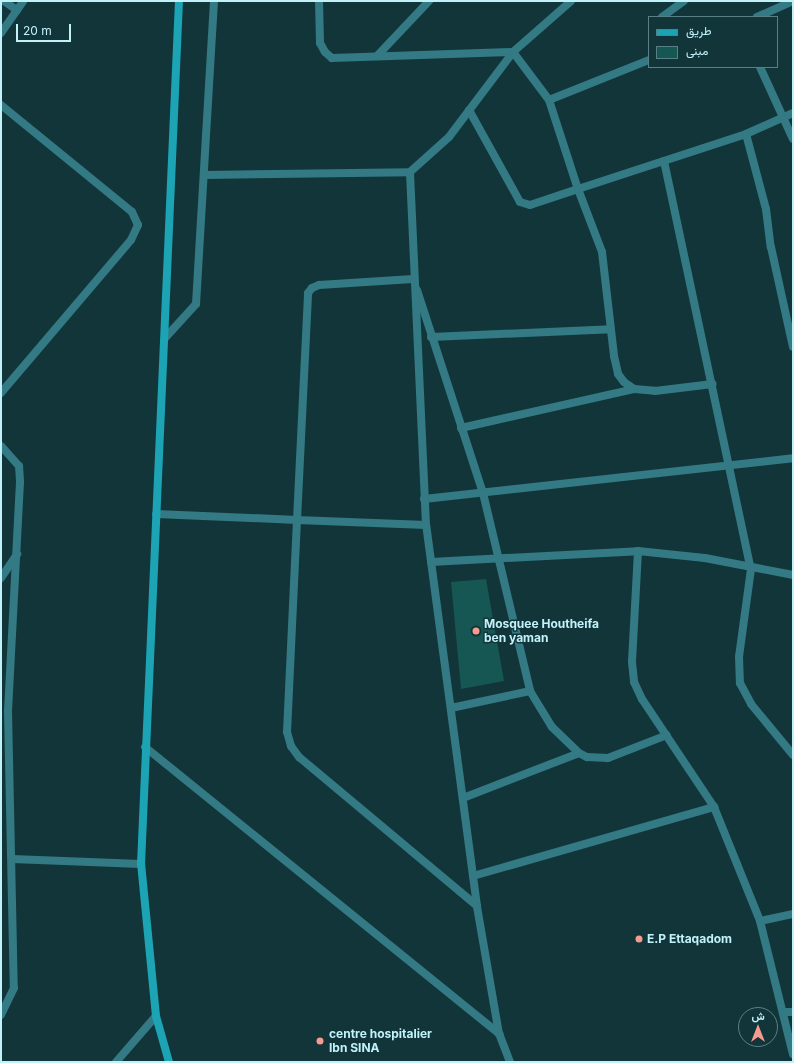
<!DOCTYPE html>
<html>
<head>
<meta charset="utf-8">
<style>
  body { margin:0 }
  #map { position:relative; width:794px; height:1063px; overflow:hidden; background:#12353a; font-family:Inter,Vazirmatn,sans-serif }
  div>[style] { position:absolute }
  .building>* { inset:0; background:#165753 }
  .lane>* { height:8px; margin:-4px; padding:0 4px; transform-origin:4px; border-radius:4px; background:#337a84 }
  .street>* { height:8px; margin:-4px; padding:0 4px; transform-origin:4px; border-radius:4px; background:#337a84 }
  .secondary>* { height:8px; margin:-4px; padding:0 4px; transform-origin:4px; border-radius:4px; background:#1ca4b5 }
  .dots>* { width:11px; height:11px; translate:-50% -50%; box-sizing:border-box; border:2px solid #12353a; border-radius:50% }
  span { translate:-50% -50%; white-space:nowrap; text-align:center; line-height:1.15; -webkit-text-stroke:3px #12353a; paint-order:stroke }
  .poi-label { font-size:12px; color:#c1f1f9; font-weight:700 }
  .left { translate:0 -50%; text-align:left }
  .frame { position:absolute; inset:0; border:2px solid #c1f1f9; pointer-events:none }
  .legend { position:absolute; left:648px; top:16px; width:130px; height:52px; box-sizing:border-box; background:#12353a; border:1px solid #588086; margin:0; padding:5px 7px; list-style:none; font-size:12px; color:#c1f1f9 }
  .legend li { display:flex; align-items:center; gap:8px; height:20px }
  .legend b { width:20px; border:1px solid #588086 }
  .north { position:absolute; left:738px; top:1007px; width:40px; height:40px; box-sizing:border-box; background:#12353a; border:1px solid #588086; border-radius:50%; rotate:0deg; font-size:11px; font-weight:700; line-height:16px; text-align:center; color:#c1f1f9 }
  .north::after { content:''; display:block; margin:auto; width:14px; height:18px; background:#f59c90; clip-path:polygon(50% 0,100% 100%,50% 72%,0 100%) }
  .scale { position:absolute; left:16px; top:24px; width:55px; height:18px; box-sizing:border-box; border:2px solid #c1f1f9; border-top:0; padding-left:5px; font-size:12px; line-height:14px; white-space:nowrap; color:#c1f1f9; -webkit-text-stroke:3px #12353a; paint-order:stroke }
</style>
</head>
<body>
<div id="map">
  <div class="building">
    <i style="clip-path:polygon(486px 579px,504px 681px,461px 689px,451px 582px)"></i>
  </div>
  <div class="lane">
    <i style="left:469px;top:110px;width:105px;rotate:61deg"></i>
    <i style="left:520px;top:202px;width:10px;rotate:17deg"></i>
    <i style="left:530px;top:205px;width:51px;rotate:-18.4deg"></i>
    <i style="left:578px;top:189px;width:67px;rotate:69.1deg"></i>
    <i style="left:602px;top:252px;width:105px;rotate:83.4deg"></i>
    <i style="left:614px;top:356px;width:18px;rotate:77deg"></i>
    <i style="left:618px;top:374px;width:10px;rotate:53deg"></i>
    <i style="left:624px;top:382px;width:12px;rotate:35deg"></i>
    <i style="left:634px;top:389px;width:21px;rotate:5deg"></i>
    <i style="left:655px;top:391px;width:58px;rotate:-6.9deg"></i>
    <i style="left:417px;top:290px;width:213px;rotate:72deg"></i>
    <i style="left:483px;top:493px;width:204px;rotate:76.6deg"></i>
    <i style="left:530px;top:691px;width:42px;rotate:58.6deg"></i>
    <i style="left:552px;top:727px;width:37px;rotate:44deg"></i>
    <i style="left:579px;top:753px;width:9px;rotate:27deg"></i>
    <i style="left:587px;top:757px;width:21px;rotate:3deg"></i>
    <i style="left:608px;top:758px;width:63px;rotate:-21.3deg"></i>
    <i style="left:431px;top:337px;width:180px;rotate:-2.5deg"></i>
    <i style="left:461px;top:428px;width:177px;rotate:-12.7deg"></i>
    <i style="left:451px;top:708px;width:81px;rotate:-12.1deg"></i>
    <i style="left:463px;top:798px;width:124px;rotate:-21.2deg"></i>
  </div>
  <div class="street">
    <i style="left:4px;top:1px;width:16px;rotate:35deg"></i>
    <i style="left:319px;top:1px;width:42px;rotate:88.6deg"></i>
    <i style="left:320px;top:43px;width:10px;rotate:61deg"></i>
    <i style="left:325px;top:52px;width:9px;rotate:41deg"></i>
    <i style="left:332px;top:58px;width:181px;rotate:-1.9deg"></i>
    <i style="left:513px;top:52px;width:60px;rotate:53.1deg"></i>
    <i style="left:549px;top:100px;width:94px;rotate:72deg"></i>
    <i style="left:578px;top:189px;width:177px;rotate:-18.1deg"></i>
    <i style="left:746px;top:134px;width:51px;rotate:-24.1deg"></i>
    <i style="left:662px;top:17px;width:27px;rotate:-36deg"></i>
    <i style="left:757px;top:17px;width:39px;rotate:-24deg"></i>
    <i style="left:1px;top:33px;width:39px;rotate:-55deg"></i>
    <i style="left:377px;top:56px;width:76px;rotate:-46.6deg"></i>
    <i style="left:760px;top:67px;width:79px;rotate:65.4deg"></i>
    <i style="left:549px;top:100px;width:108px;rotate:-21.8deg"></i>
    <i style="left:1px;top:105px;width:169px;rotate:39.2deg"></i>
    <i style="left:132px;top:212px;width:14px;rotate:65deg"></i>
    <i style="left:138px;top:225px;width:17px;rotate:115deg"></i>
    <i style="left:131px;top:240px;width:201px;rotate:130.4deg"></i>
    <i style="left:746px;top:134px;width:78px;rotate:75.1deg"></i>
    <i style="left:766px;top:209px;width:38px;rotate:83deg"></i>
    <i style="left:771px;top:247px;width:102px;rotate:77.6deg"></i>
    <i style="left:664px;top:161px;width:417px;rotate:78deg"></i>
    <i style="left:751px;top:569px;width:89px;rotate:97.8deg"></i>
    <i style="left:739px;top:657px;width:26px;rotate:88deg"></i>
    <i style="left:740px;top:683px;width:24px;rotate:62deg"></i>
    <i style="left:751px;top:704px;width:66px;rotate:50.5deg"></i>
    <i style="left:205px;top:175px;width:205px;rotate:-0.8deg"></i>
    <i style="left:165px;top:338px;width:46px;rotate:-47.6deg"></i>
    <i style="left:196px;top:304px;width:304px;rotate:-86.6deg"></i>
    <i style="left:1px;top:446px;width:27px;rotate:48deg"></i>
    <i style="left:19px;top:466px;width:16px;rotate:86deg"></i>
    <i style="left:20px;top:482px;width:229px;rotate:93deg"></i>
    <i style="left:8px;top:711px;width:277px;rotate:88.8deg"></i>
    <i style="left:14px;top:988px;width:30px;rotate:116deg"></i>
    <i style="left:424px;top:499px;width:371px;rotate:-6.3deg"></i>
    <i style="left:156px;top:514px;width:141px;rotate:2.4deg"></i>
    <i style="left:297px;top:520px;width:227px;rotate:-87.2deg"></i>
    <i style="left:308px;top:293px;width:6px;rotate:-51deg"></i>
    <i style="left:312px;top:288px;width:8px;rotate:-23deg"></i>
    <i style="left:319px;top:285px;width:94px;rotate:-3.7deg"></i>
    <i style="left:426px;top:525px;width:129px;rotate:-177.8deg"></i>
    <i style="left:297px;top:520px;width:212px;rotate:92.7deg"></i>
    <i style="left:287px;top:732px;width:15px;rotate:74deg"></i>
    <i style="left:291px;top:746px;width:14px;rotate:54deg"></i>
    <i style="left:299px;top:757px;width:232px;rotate:39.9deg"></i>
    <i style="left:638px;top:551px;width:111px;rotate:93.1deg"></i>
    <i style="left:632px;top:662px;width:20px;rotate:84deg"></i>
    <i style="left:634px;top:682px;width:19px;rotate:65deg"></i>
    <i style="left:642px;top:699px;width:130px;rotate:56.3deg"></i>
    <i style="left:714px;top:807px;width:123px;rotate:68deg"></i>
    <i style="left:760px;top:921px;width:137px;rotate:76.1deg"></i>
    <i style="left:431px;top:562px;width:207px;rotate:-3deg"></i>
    <i style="left:638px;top:551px;width:67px;rotate:6deg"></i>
    <i style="left:705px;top:558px;width:90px;rotate:10.9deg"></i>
    <i style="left:1px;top:578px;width:29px;rotate:-56deg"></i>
    <i style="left:145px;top:747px;width:456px;rotate:39deg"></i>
    <i style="left:12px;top:859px;width:129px;rotate:2.2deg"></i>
    <i style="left:473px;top:876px;width:251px;rotate:-16deg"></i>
    <i style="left:760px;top:921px;width:34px;rotate:-12deg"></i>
    <i style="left:784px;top:1012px;width:9px"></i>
    <i style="left:116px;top:1062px;width:61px;rotate:-49deg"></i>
    <i style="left:510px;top:1062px;width:30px;rotate:-111deg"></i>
    <i style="left:499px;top:1034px;width:130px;rotate:-99.8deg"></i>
    <i style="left:477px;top:906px;width:384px;rotate:-97.6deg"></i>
    <i style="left:426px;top:525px;width:353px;rotate:-92.6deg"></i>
    <i style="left:410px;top:172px;width:52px;rotate:-41.9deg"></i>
    <i style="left:449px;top:137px;width:106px;rotate:-53deg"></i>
    <i style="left:513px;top:52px;width:77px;rotate:-41.3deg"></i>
  </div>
  <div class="secondary">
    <i style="left:169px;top:1062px;width:48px;rotate:-105.8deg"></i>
    <i style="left:156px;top:1016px;width:153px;rotate:-95.6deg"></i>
    <i style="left:141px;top:864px;width:864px;rotate:-87.48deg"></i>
  </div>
  <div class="dots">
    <i style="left:476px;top:631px;background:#f59c90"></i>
    <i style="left:639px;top:939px;background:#f59c90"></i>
    <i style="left:320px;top:1041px;background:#f59c90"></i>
  </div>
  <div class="poi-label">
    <span class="left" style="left:484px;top:631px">Mosquee Houtheifa<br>ben yaman</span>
    <span class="left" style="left:647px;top:939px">E.P Ettaqadom</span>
    <span class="left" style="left:329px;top:1041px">centre hospitalier<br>Ibn SINA</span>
  </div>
  <div class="frame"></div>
  <ul class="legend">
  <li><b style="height:5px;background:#1ca4b5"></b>طريق</li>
  <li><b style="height:11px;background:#165753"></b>مبنى</li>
  </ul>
  <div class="north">ش</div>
  <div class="scale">20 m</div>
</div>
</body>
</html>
